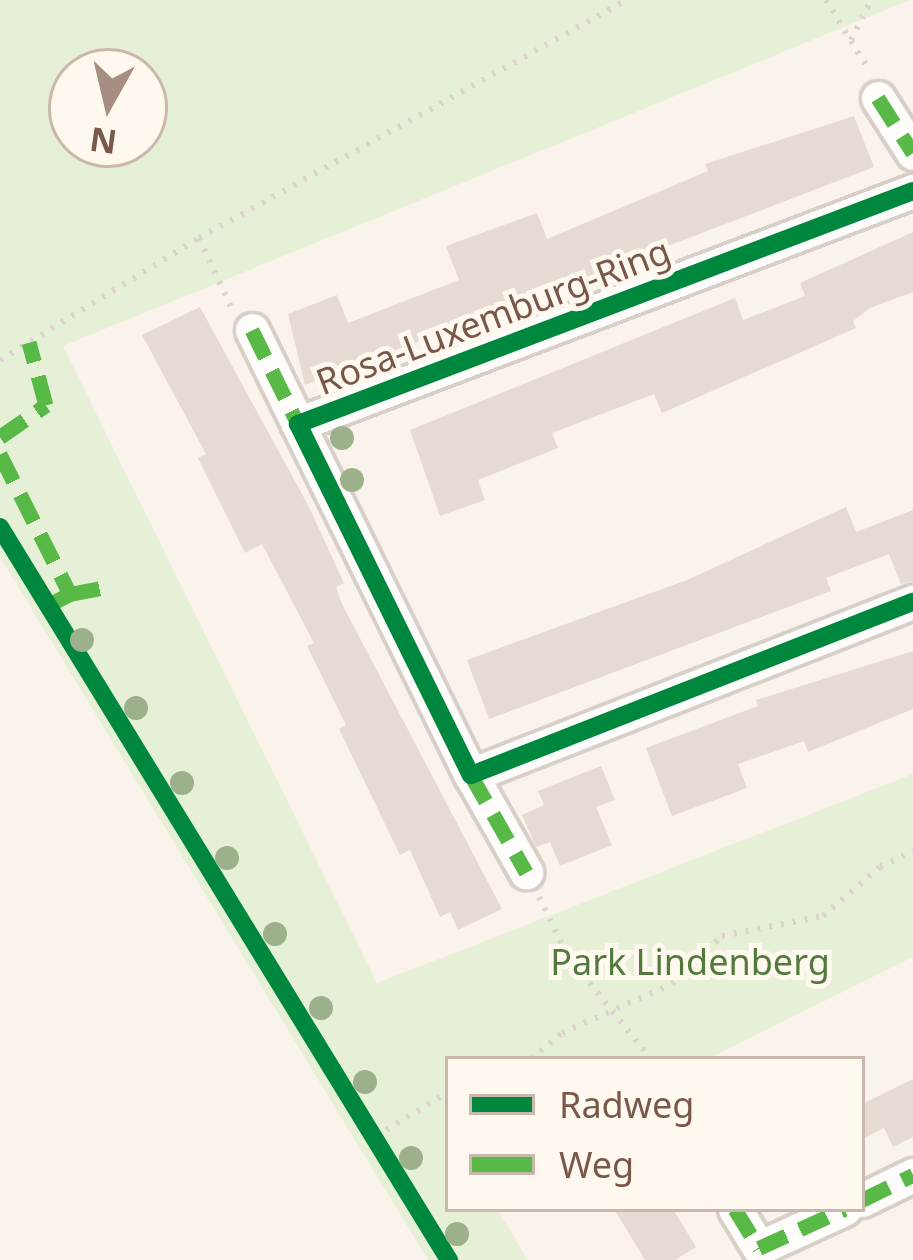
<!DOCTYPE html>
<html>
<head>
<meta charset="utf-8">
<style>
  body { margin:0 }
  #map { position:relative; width:913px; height:1260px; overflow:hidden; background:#f9f3ec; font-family:"Noto Sans",sans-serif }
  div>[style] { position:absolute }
  .green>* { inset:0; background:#e6f0d6 }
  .building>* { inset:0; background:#e6dbd3 }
  .path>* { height:6px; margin-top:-3px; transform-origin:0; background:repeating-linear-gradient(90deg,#dcd2ce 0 3px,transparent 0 12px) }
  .roads { filter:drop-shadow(3px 0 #d8cfc8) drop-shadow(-3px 0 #d8cfc8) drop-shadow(0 3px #d8cfc8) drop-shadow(0 -3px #d8cfc8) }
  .minor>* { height:33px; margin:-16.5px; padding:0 16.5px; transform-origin:16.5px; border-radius:16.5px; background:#fefdfc }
  .quiet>* { height:15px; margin-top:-7.5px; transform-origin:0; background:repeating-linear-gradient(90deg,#58b947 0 30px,transparent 0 45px) }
  .cycleway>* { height:18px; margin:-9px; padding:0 9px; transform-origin:9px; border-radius:9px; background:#00873e }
  .trees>* { width:24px; height:24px; margin:-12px; border-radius:50%; background:#9db08c }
  span { translate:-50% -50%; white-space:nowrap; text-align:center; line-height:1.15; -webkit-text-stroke:10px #fff8ef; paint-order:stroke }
  .street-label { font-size:36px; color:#7a5849 }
  .park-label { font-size:36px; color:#527a3d }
  .legend { position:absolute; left:445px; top:1056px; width:420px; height:156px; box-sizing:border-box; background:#fff8ef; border:3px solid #cab8ad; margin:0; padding:15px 21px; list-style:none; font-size:36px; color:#7a5849 }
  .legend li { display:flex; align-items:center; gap:24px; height:60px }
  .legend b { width:60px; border:3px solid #cab8ad }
  .north { position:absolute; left:48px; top:48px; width:120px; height:120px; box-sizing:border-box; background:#fff8ef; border:3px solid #cab8ad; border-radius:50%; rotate:188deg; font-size:33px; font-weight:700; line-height:48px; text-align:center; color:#7a5849 }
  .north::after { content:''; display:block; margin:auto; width:42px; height:54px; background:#a68e82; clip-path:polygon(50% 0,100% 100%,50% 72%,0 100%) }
</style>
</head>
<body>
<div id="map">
  <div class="green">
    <i style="clip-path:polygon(evenodd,0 0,910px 0,63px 346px,377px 983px,913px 774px,913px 957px,708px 1059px,448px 1059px,448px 1209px,497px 1209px,528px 1260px,428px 1260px,0 557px,0 0,72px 72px,144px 72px,144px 144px,72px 144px,72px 72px)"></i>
  </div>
  <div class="building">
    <i style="clip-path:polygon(854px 116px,874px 167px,305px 385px,288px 314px,337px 295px,348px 323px,459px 280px,446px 246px,537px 213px,547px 239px,708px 171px,705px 164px)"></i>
    <i style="clip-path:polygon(913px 232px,913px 292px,870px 308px,853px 321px,856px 328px,662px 413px,654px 394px,552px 433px,558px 448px,478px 480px,485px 500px,440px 516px,410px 430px,735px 298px,743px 320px,805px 296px,800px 283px)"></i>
    <i style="clip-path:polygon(200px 307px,308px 505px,344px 583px,336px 587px,342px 604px,502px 909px,458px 930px,450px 912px,440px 917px,410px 850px,400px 855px,339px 729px,346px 725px,307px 646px,314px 643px,262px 544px,245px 553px,198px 458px,206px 454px,142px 335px)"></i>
    <i style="clip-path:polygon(846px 507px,856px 532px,913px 510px,913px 581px,901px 584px,889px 554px,826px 578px,831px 591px,489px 719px,467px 660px,687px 580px)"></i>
    <i style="clip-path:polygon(913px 651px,913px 709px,808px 752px,804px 741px,738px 764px,747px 788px,672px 816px,646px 748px,758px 706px,756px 700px)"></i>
    <i style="clip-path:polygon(601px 766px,615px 800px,596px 807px,612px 845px,560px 866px,550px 842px,536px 847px,522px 815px,544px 805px,538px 791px)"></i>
    <i style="clip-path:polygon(913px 1079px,913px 1137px,893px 1147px,884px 1128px,862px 1139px,862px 1104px)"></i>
    <i style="clip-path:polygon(614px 1209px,673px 1209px,696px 1247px,675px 1260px,645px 1260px)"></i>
  </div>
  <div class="path">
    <i style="left:826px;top:0;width:79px;rotate:58.5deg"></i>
    <i style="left:851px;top:40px;width:45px;rotate:-63.4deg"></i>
    <i style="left:199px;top:238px;width:76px;rotate:65.1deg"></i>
    <i style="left:0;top:360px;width:233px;rotate:-31.5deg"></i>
    <i style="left:199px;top:238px;width:490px;rotate:-29.1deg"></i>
    <i style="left:539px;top:897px;width:64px;rotate:64.2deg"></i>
    <i style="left:567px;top:955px;width:134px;rotate:51.1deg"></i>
    <i style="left:531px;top:1059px;width:40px;rotate:-40deg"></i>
    <i style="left:562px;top:1033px;width:120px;rotate:-24deg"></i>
    <i style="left:672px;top:984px;width:69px;rotate:-43.8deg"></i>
    <i style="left:722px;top:936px;width:103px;rotate:-11.2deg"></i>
    <i style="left:823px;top:916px;width:75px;rotate:-40.7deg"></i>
    <i style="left:880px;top:867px;width:37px;rotate:-26deg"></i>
    <i style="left:376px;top:1136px;width:84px;rotate:-31.4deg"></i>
  </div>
  <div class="roads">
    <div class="minor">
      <i style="left:878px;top:98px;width:65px;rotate:57.5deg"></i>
      <i style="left:913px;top:191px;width:658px;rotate:159.25deg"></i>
      <i style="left:298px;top:424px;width:391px;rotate:63.8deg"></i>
      <i style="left:471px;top:775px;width:475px;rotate:-21.4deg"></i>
      <i style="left:252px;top:330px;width:105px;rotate:63.9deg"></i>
      <i style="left:471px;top:775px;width:112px;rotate:60.4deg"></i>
      <i style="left:862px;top:1200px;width:57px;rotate:-26.1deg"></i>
      <i style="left:735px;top:1209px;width:46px;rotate:58.4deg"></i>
      <i style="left:759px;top:1248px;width:94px;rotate:-24.6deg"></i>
    </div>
  </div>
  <div class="quiet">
    <i style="left:878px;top:98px;width:65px;rotate:57.5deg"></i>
    <i style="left:252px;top:330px;width:105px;rotate:63.9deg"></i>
    <i style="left:0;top:437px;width:56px;rotate:-34.8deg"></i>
    <i style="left:46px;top:405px;width:65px;rotate:-105.1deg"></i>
    <i style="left:0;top:454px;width:157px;rotate:63.4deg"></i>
    <i style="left:70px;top:594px;width:25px;rotate:153deg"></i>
    <i style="left:70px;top:594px;width:43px;rotate:-10.8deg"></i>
    <i style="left:471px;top:775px;width:112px;rotate:60.4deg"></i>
    <i style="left:862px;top:1200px;width:57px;rotate:-26.1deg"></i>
    <i style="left:735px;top:1209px;width:46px;rotate:58.4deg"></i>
    <i style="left:759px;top:1248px;width:94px;rotate:-24.6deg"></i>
  </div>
  <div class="cycleway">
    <i style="left:913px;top:191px;width:658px;rotate:159.25deg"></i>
    <i style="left:298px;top:424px;width:391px;rotate:63.8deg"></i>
    <i style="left:471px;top:775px;width:475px;rotate:-21.4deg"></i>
    <i style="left:0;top:527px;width:860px;rotate:58.51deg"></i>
  </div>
  <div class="trees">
    <i style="left:342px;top:438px"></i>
    <i style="left:352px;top:480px"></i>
    <i style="left:82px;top:640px"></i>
    <i style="left:136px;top:708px"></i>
    <i style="left:182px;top:783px"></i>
    <i style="left:227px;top:858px"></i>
    <i style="left:275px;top:934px"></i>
    <i style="left:321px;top:1008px"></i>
    <i style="left:365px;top:1082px"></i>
    <i style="left:411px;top:1158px"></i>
    <i style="left:457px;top:1234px"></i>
  </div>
  <div class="street-label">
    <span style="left:493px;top:316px;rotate:-21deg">Rosa-Luxemburg-Ring</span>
  </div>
  <div class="park-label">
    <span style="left:690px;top:962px">Park Lindenberg</span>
  </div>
  <ul class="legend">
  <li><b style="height:15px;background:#00873e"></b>Radweg</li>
  <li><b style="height:15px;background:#58b947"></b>Weg</li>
  </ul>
  <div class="north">N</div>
</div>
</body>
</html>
